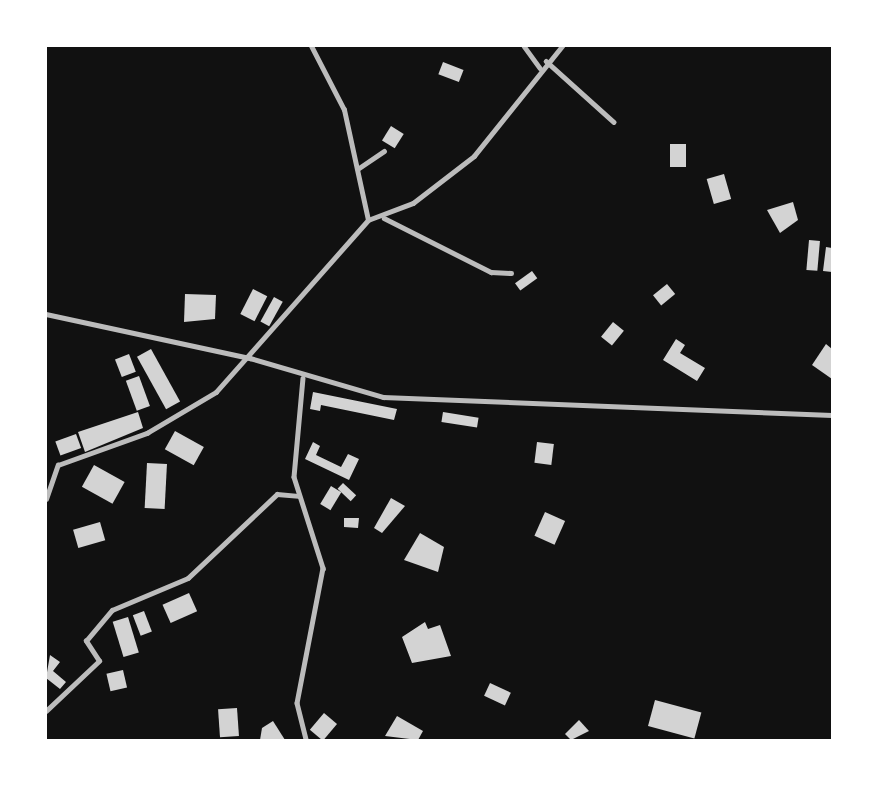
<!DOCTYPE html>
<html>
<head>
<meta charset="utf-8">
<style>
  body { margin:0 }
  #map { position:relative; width:878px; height:786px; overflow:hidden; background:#111; font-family:Mulish,sans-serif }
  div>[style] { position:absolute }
  .building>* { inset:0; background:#d3d3d3; transform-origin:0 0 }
  .minor>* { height:4.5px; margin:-2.25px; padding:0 2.25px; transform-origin:2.25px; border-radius:2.25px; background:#bcbcbc }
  span { translate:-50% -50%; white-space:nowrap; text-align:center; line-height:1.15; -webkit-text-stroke:5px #fff; paint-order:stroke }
  .frame { position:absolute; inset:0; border:47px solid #fff; pointer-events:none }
</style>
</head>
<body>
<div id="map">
  <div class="building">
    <i style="left:443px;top:62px;width:22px;height:13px;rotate:21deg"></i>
    <i style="left:391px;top:126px;width:15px;height:17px;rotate:32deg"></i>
    <i style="left:670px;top:144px;width:16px;height:23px"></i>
    <i style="left:724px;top:174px;width:26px;height:18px;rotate:74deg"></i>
    <i style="clip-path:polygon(793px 202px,798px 220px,780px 233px,767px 210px)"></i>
    <i style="left:809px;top:240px;width:11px;height:30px;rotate:5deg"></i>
    <i style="clip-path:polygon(826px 247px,832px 248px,832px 272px,823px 271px)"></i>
    <i style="left:532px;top:271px;width:9px;height:21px;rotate:54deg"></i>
    <i style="left:667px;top:284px;width:13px;height:18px;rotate:51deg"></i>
    <i style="left:253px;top:289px;width:16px;height:28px;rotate:27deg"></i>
    <i style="clip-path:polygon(185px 294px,216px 295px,215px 319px,184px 322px)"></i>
    <i style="left:274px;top:297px;width:10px;height:28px;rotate:29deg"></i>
    <i style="left:613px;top:322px;width:14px;height:19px;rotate:39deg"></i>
    <i style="clip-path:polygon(676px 339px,685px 345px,680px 353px,705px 368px,697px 381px,663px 360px)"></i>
    <i style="clip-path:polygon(826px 344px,832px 349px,832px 379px,812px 365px)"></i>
    <i style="left:151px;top:349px;width:60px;height:16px;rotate:61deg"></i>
    <i style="left:129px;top:354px;width:19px;height:15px;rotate:69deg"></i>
    <i style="left:139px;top:376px;width:32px;height:14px;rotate:70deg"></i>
    <i style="clip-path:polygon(313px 392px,397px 409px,394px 420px,321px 405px,320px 411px,310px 409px)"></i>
    <i style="clip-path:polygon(138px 412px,143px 428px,85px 452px,78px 432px)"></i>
    <i style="left:443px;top:412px;width:36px;height:10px;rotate:9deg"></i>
    <i style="left:175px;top:431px;width:33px;height:21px;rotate:29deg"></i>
    <i style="left:76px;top:434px;width:15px;height:22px;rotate:70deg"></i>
    <i style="clip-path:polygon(313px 442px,320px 446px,316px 455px,341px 467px,348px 454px,359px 459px,349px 480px,305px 459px)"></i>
    <i style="left:537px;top:442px;width:17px;height:21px;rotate:7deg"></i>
    <i style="left:147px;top:463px;width:20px;height:45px;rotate:3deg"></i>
    <i style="left:94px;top:465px;width:35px;height:25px;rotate:29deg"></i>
    <i style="left:343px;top:483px;width:18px;height:8px;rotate:43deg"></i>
    <i style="left:331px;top:486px;width:12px;height:21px;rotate:31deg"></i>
    <i style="clip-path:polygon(391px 498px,405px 506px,382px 533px,374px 528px)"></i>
    <i style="left:545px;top:512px;width:22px;height:26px;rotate:24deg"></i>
    <i style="clip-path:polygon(344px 518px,359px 518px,358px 528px,344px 527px)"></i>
    <i style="left:100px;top:522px;width:19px;height:28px;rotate:74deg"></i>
    <i style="clip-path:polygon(420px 533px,444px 547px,438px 572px,404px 560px)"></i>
    <i style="left:189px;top:593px;width:20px;height:29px;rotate:66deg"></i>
    <i style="left:144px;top:611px;width:22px;height:12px;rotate:69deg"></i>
    <i style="left:128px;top:617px;width:37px;height:16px;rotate:73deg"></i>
    <i style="clip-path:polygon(425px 622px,428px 629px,440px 625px,451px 656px,412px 663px,402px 637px)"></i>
    <i style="clip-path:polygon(50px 655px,60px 662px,53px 671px,66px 682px,60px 689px,46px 678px)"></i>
    <i style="left:123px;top:670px;width:18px;height:17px;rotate:77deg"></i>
    <i style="left:490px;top:683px;width:23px;height:14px;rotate:25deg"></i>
    <i style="left:655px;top:700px;width:48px;height:27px;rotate:15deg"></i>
    <i style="left:237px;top:708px;width:28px;height:19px;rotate:86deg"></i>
    <i style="left:324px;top:713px;width:17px;height:22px;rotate:40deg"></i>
    <i style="clip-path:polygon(397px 716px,423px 731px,418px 740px,385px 736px)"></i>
    <i style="clip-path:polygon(579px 720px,589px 731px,571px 740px,565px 734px)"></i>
    <i style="clip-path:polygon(273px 721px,285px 740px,260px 740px,262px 728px)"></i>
  </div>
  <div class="minor">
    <i style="left:524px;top:46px;width:27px;rotate:54deg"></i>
    <i style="left:546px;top:61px;width:91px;rotate:41.9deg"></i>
    <i style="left:359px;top:168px;width:30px;rotate:-34deg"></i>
    <i style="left:384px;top:218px;width:120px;rotate:26.8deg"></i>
    <i style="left:491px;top:272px;width:20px;rotate:3deg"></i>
    <i style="left:368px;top:220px;width:48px;rotate:-20.7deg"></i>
    <i style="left:413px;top:203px;width:77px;rotate:-37.6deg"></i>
    <i style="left:474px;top:156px;width:141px;rotate:-51.3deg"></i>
    <i style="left:46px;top:314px;width:209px;rotate:12.2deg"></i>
    <i style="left:250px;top:358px;width:139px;rotate:16.3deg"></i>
    <i style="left:383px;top:397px;width:449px;rotate:2.3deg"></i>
    <i style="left:303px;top:378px;width:99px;rotate:95.2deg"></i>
    <i style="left:294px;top:477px;width:96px;rotate:72.3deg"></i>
    <i style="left:323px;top:568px;width:137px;rotate:100.9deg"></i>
    <i style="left:297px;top:703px;width:38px;rotate:76deg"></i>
    <i style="left:46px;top:499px;width:36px;rotate:-71deg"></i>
    <i style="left:58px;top:465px;width:95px;rotate:-19.8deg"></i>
    <i style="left:147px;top:433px;width:80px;rotate:-30.7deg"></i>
    <i style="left:216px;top:392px;width:230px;rotate:-48.5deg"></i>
    <i style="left:368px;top:220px;width:113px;rotate:-102.3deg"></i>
    <i style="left:344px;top:110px;width:72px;rotate:-117.3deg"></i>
    <i style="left:46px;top:711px;width:73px;rotate:-43.3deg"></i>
    <i style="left:99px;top:661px;width:24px;rotate:-123deg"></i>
    <i style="left:86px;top:641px;width:40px;rotate:-50deg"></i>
    <i style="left:112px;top:610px;width:82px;rotate:-22.8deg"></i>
    <i style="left:188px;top:578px;width:122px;rotate:-43.3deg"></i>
    <i style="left:277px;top:494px;width:21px;rotate:5deg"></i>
  </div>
  <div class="frame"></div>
</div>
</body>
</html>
